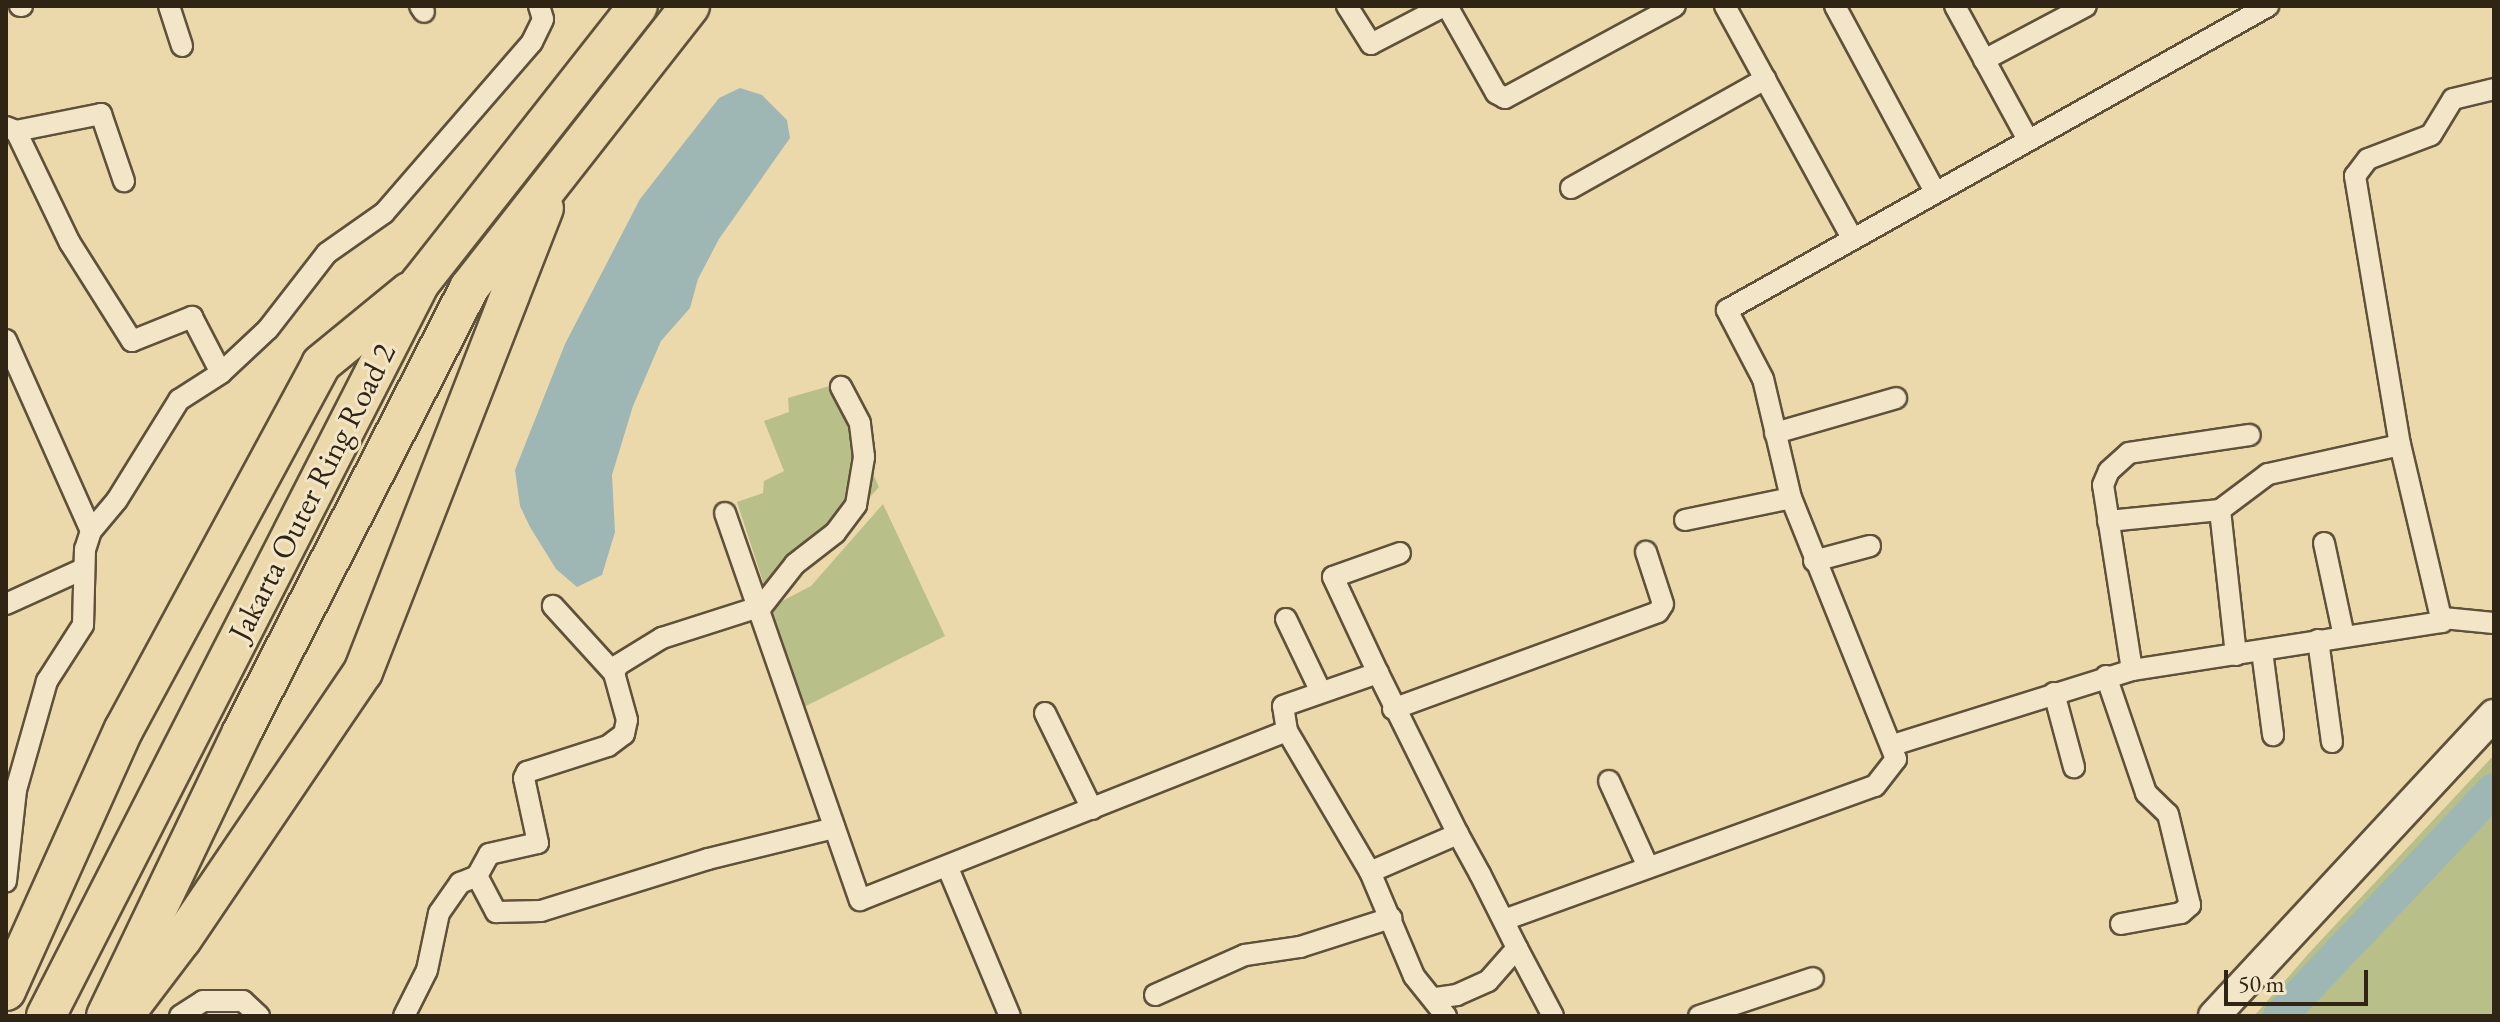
<!DOCTYPE html>
<html>
<head>
<meta charset="utf-8">
<style>
  body { margin:0 }
  #map { position:relative; width:2500px; height:1022px; overflow:hidden; background:#ecd9ab; font-family:"EB Garamond",serif }
  div>[style] { position:absolute }
  .green>* { inset:0; background:#b8bf89 }
  .water>* { inset:0; background:#9eb7b5 }
  .river>* { height:34px; margin:-17px; padding:0 17px; transform-origin:17px; border-radius:17px; background:#9eb7b5 }
  .roads { filter:drop-shadow(2px 0 #5f513a) drop-shadow(-2px 0 #5f513a) drop-shadow(0 2px #5f513a) drop-shadow(0 -2px #5f513a) }
  .street>* { height:20px; margin:-10px; padding:0 10px; transform-origin:10px; border-radius:10px; background:#f3e6c8 }
  .secondary>* { height:30px; margin:-15px; padding:0 15px; transform-origin:15px; border-radius:15px; background:#f3e6c8 }
  .highway>* { height:38px; margin:-19px; padding:0 19px; transform-origin:19px; border-radius:19px; background:#ecd9ab }
  span { translate:-50% -50%; white-space:nowrap; text-align:center; line-height:1.15; -webkit-text-stroke:6px #f3e6c8; paint-order:stroke }
  .street-label { font-size:32px; color:#302415 }
  .frame { position:absolute; inset:0; border:8px solid #302415; pointer-events:none }
  .scale { position:absolute; left:2224px; top:970px; width:144px; height:36px; box-sizing:border-box; border:4px solid #302415; border-top:0; padding-left:10px; font-size:24px; line-height:28px; white-space:nowrap; color:#302415; -webkit-text-stroke:6px #f3e6c8; paint-order:stroke }
</style>
</head>
<body>
<div id="map">
  <div class="green">
    <i style="clip-path:polygon(833px 385px,879px 487px,800px 575px,767px 594px,737px 502px,763px 493px,764px 481px,784px 471px,764px 421px,789px 412px,788px 398px)"></i>
    <i style="clip-path:polygon(883px 504px,945px 636px,802px 708px,767px 609px,811px 586px)"></i>
    <i style="clip-path:polygon(2494px 755px,2494px 1016px,2254px 1016px,2310px 952px)"></i>
  </div>
  <div class="water">
    <i style="clip-path:polygon(740px 88px,762px 95px,787px 120px,790px 138px,719px 239px,698px 279px,690px 308px,661px 341px,633px 406px,612px 475px,615px 532px,602px 575px,577px 587px,556px 569px,530px 527px,520px 506px,515px 470px,565px 344px,640px 199px,719px 98px)"></i>
  </div>
  <div class="river">
    <i style="left:2280px;top:1016px;width:311px;rotate:-46.6deg"></i>
  </div>
  <div class="roads">
    <div class="street">
      <i style="left:20px;top:6px;width:2px"></i>
      <i style="left:169px;top:6px;width:42px;rotate:72deg"></i>
      <i style="left:420px;top:6px;width:7px;rotate:56deg"></i>
      <i style="left:1347px;top:6px;width:45px;rotate:57.7deg"></i>
      <i style="left:1371px;top:44px;width:82px;rotate:-27.5deg"></i>
      <i style="left:1447px;top:6px;width:100px;rotate:60.6deg"></i>
      <i style="left:1496px;top:93px;width:10px;rotate:29deg"></i>
      <i style="left:1505px;top:98px;width:193px;rotate:-28.4deg"></i>
      <i style="left:1725px;top:6px;width:264px;rotate:61.3deg"></i>
      <i style="left:1835px;top:6px;width:211px;rotate:61.7deg"></i>
      <i style="left:1955px;top:6px;width:153px;rotate:61.4deg"></i>
      <i style="left:1984px;top:60px;width:115px;rotate:-27.9deg"></i>
      <i style="left:6px;top:127px;width:11px;rotate:22deg"></i>
      <i style="left:16px;top:131px;width:87px;rotate:-11.3deg"></i>
      <i style="left:101px;top:114px;width:71px;rotate:71.1deg"></i>
      <i style="left:16px;top:131px;width:124px;rotate:64.3deg"></i>
      <i style="left:70px;top:243px;width:116px;rotate:57.7deg"></i>
      <i style="left:132px;top:341px;width:65px;rotate:-21.8deg"></i>
      <i style="left:192px;top:317px;width:63px;rotate:62.6deg"></i>
      <i style="left:1571px;top:188px;width:223px;rotate:-29.3deg"></i>
      <i style="left:6px;top:340px;width:209px;rotate:66deg"></i>
      <i style="left:91px;top:531px;width:19px;rotate:108deg"></i>
      <i style="left:85px;top:549px;width:76px;rotate:91.5deg"></i>
      <i style="left:83px;top:625px;width:67px;rotate:122.7deg"></i>
      <i style="left:47px;top:681px;width:113px;rotate:105.9deg"></i>
      <i style="left:16px;top:790px;width:92px;rotate:96.3deg"></i>
      <i style="left:1775px;top:433px;width:126px;rotate:-16.1deg"></i>
      <i style="left:725px;top:513px;width:410px;rotate:70.8deg"></i>
      <i style="left:860px;top:900px;width:459px;rotate:-21.6deg"></i>
      <i style="left:1685px;top:520px;width:108px;rotate:-11.7deg"></i>
      <i style="left:2108px;top:521px;width:113px;rotate:-5.6deg"></i>
      <i style="left:91px;top:531px;width:40px;rotate:-50deg"></i>
      <i style="left:117px;top:500px;width:118px;rotate:-58.2deg"></i>
      <i style="left:179px;top:400px;width:50px;rotate:-32.7deg"></i>
      <i style="left:221px;top:373px;width:64px;rotate:-43.1deg"></i>
      <i style="left:268px;top:329px;width:96px;rotate:-52.2deg"></i>
      <i style="left:327px;top:253px;width:70px;rotate:-35.1deg"></i>
      <i style="left:384px;top:213px;width:226px;rotate:-49.1deg"></i>
      <i style="left:532px;top:42px;width:25px;rotate:-64deg"></i>
      <i style="left:543px;top:19px;width:14px;rotate:-107deg"></i>
      <i style="left:2324px;top:543px;width:95px;rotate:77.9deg"></i>
      <i style="left:1814px;top:561px;width:58px;rotate:-15deg"></i>
      <i style="left:6px;top:604px;width:85px;rotate:-24.4deg"></i>
      <i style="left:2443px;top:618px;width:51px;rotate:5.6deg"></i>
      <i style="left:1286px;top:619px;width:79px;rotate:64.4deg"></i>
      <i style="left:2318px;top:640px;width:103px;rotate:82.2deg"></i>
      <i style="left:2262px;top:651px;width:85px;rotate:82.5deg"></i>
      <i style="left:2236px;top:655px;width:146px;rotate:-96.3deg"></i>
      <i style="left:2220px;top:510px;width:60px;rotate:-36.9deg"></i>
      <i style="left:2268px;top:474px;width:135px;rotate:-12.4deg"></i>
      <i style="left:2132px;top:670px;width:187px;rotate:-98.9deg"></i>
      <i style="left:2103px;top:485px;width:15px;rotate:-67deg"></i>
      <i style="left:2109px;top:471px;width:27px;rotate:-42deg"></i>
      <i style="left:2129px;top:453px;width:122px;rotate:-8.5deg"></i>
      <i style="left:614px;top:673px;width:9px;rotate:-63deg"></i>
      <i style="left:618px;top:665px;width:52px;rotate:-31.5deg"></i>
      <i style="left:662px;top:638px;width:105px;rotate:-17.7deg"></i>
      <i style="left:762px;top:606px;width:53px;rotate:-51.8deg"></i>
      <i style="left:795px;top:564px;width:51px;rotate:-37.8deg"></i>
      <i style="left:835px;top:533px;width:35px;rotate:-53deg"></i>
      <i style="left:856px;top:505px;width:49px;rotate:-80.5deg"></i>
      <i style="left:864px;top:457px;width:34px;rotate:-97deg"></i>
      <i style="left:860px;top:423px;width:41px;rotate:-117.8deg"></i>
      <i style="left:1378px;top:673px;width:106px;rotate:-115.1deg"></i>
      <i style="left:1333px;top:577px;width:71px;rotate:-19.7deg"></i>
      <i style="left:2106px;top:676px;width:124px;rotate:71.1deg"></i>
      <i style="left:2146px;top:793px;width:30px;rotate:44deg"></i>
      <i style="left:2168px;top:814px;width:94px;rotate:76.4deg"></i>
      <i style="left:2190px;top:905px;width:12px;rotate:138deg"></i>
      <i style="left:2181px;top:913px;width:61px;rotate:169.6deg"></i>
      <i style="left:2054px;top:693px;width:77px;rotate:74.9deg"></i>
      <i style="left:1393px;top:709px;width:282px;rotate:-20.1deg"></i>
      <i style="left:1658px;top:612px;width:9px;rotate:-58deg"></i>
      <i style="left:1663px;top:604px;width:55px;rotate:-108.1deg"></i>
      <i style="left:1045px;top:713px;width:107px;rotate:63.9deg"></i>
      <i style="left:1893px;top:745px;width:250px;rotate:-17.4deg"></i>
      <i style="left:2132px;top:670px;width:314px;rotate:-8.8deg"></i>
      <i style="left:2442px;top:622px;width:182px;rotate:-103.3deg"></i>
      <i style="left:2400px;top:445px;width:273px;rotate:-99.5deg"></i>
      <i style="left:2355px;top:176px;width:21px;rotate:-53deg"></i>
      <i style="left:2368px;top:159px;width:67px;rotate:-20.9deg"></i>
      <i style="left:2431px;top:135px;width:42px;rotate:-58.6deg"></i>
      <i style="left:2453px;top:99px;width:42px;rotate:-13.7deg"></i>
      <i style="left:1609px;top:781px;width:94px;rotate:65.6deg"></i>
      <i style="left:948px;top:868px;width:160px;rotate:67.3deg"></i>
      <i style="left:1370px;top:872px;width:96px;rotate:-23.4deg"></i>
      <i style="left:1458px;top:834px;width:46px;rotate:61.2deg"></i>
      <i style="left:1480px;top:874px;width:83px;rotate:63.4deg"></i>
      <i style="left:1517px;top:948px;width:44px;rotate:131.3deg"></i>
      <i style="left:1488px;top:981px;width:34px;rotate:156deg"></i>
      <i style="left:1457px;top:995px;width:21px;rotate:172deg"></i>
      <i style="left:477px;top:876px;width:41px;rotate:62.2deg"></i>
      <i style="left:496px;top:912px;width:45px;rotate:-1.3deg"></i>
      <i style="left:541px;top:911px;width:175px;rotate:-17.3deg"></i>
      <i style="left:708px;top:859px;width:130px;rotate:-13.8deg"></i>
      <i style="left:1504px;top:920px;width:394px;rotate:-19.9deg"></i>
      <i style="left:1875px;top:786px;width:34px;rotate:-52deg"></i>
      <i style="left:1896px;top:759px;width:281px;rotate:-111.9deg"></i>
      <i style="left:1791px;top:498px;width:122px;rotate:-103.2deg"></i>
      <i style="left:1763px;top:379px;width:78px;rotate:-117.6deg"></i>
      <i style="left:1727px;top:310px;width:621px;rotate:-29.33deg"></i>
      <i style="left:1517px;top:948px;width:77px;rotate:62.1deg"></i>
      <i style="left:1155px;top:995px;width:98px;rotate:-24deg"></i>
      <i style="left:1245px;top:955px;width:56px;rotate:-8.3deg"></i>
      <i style="left:1300px;top:947px;width:96px;rotate:-17.7deg"></i>
      <i style="left:180px;top:1016px;width:27px;rotate:-33deg"></i>
      <i style="left:203px;top:1001px;width:40px"></i>
      <i style="left:243px;top:1001px;width:22px;rotate:43deg"></i>
      <i style="left:404px;top:1016px;width:51px;rotate:-63.4deg"></i>
      <i style="left:427px;top:970px;width:58px;rotate:-78.1deg"></i>
      <i style="left:439px;top:913px;width:37px;rotate:-55deg"></i>
      <i style="left:460px;top:883px;width:18px;rotate:-22deg"></i>
      <i style="left:477px;top:876px;width:25px;rotate:-61deg"></i>
      <i style="left:489px;top:854px;width:50px;rotate:-12.7deg"></i>
      <i style="left:538px;top:843px;width:66px;rotate:-102.2deg"></i>
      <i style="left:524px;top:778px;width:7px;rotate:-63deg"></i>
      <i style="left:527px;top:772px;width:85px;rotate:-17.8deg"></i>
      <i style="left:608px;top:746px;width:20px;rotate:-37deg"></i>
      <i style="left:624px;top:734px;width:14px;rotate:-78deg"></i>
      <i style="left:627px;top:720px;width:49px;rotate:-105.5deg"></i>
      <i style="left:614px;top:673px;width:91px;rotate:-132.3deg"></i>
      <i style="left:1446px;top:1016px;width:51px;rotate:-128.7deg"></i>
      <i style="left:1414px;top:976px;width:113px;rotate:-112.9deg"></i>
      <i style="left:1370px;top:872px;width:164px;rotate:-120.5deg"></i>
      <i style="left:1287px;top:731px;width:25px;rotate:-99deg"></i>
      <i style="left:1283px;top:706px;width:101px;rotate:-19.2deg"></i>
      <i style="left:1378px;top:673px;width:180px;rotate:63.6deg"></i>
      <i style="left:1699px;top:1016px;width:120px;rotate:-18.4deg"></i>
    </div>
    <div class="secondary">
      <i style="left:2214px;top:1016px;width:411px;rotate:-47.1deg"></i>
    </div>
    <div class="highway">
      <i style="left:6px;top:991px;width:287px;rotate:-65.8deg"></i>
      <i style="left:124px;top:729px;width:415px;rotate:-61.6deg"></i>
      <i style="left:321px;top:364px;width:114px;rotate:-39.3deg"></i>
      <i style="left:125px;top:1014px;width:94px;rotate:-52.8deg"></i>
      <i style="left:182px;top:939px;width:323px;rotate:-55.9deg"></i>
      <i style="left:363px;top:672px;width:498px;rotate:-68.7deg"></i>
      <i style="left:46px;top:1016px;width:823px;rotate:-62.97deg"></i>
      <i style="left:420px;top:283px;width:352px;rotate:-51.8deg"></i>
      <i style="left:106px;top:1016px;width:315px;rotate:-64.4deg"></i>
      <i style="left:242px;top:732px;width:499px;rotate:-62.9deg"></i>
      <i style="left:469px;top:288px;width:358px;rotate:-51.9deg"></i>
    </div>
  </div>
  <div class="street-label">
    <span style="left:312px;top:492px;rotate:-63deg">Jakarta Outer Ring Road 2</span>
  </div>
  <div class="frame"></div>
  <div class="scale">50 m</div>
</div>
</body>
</html>
